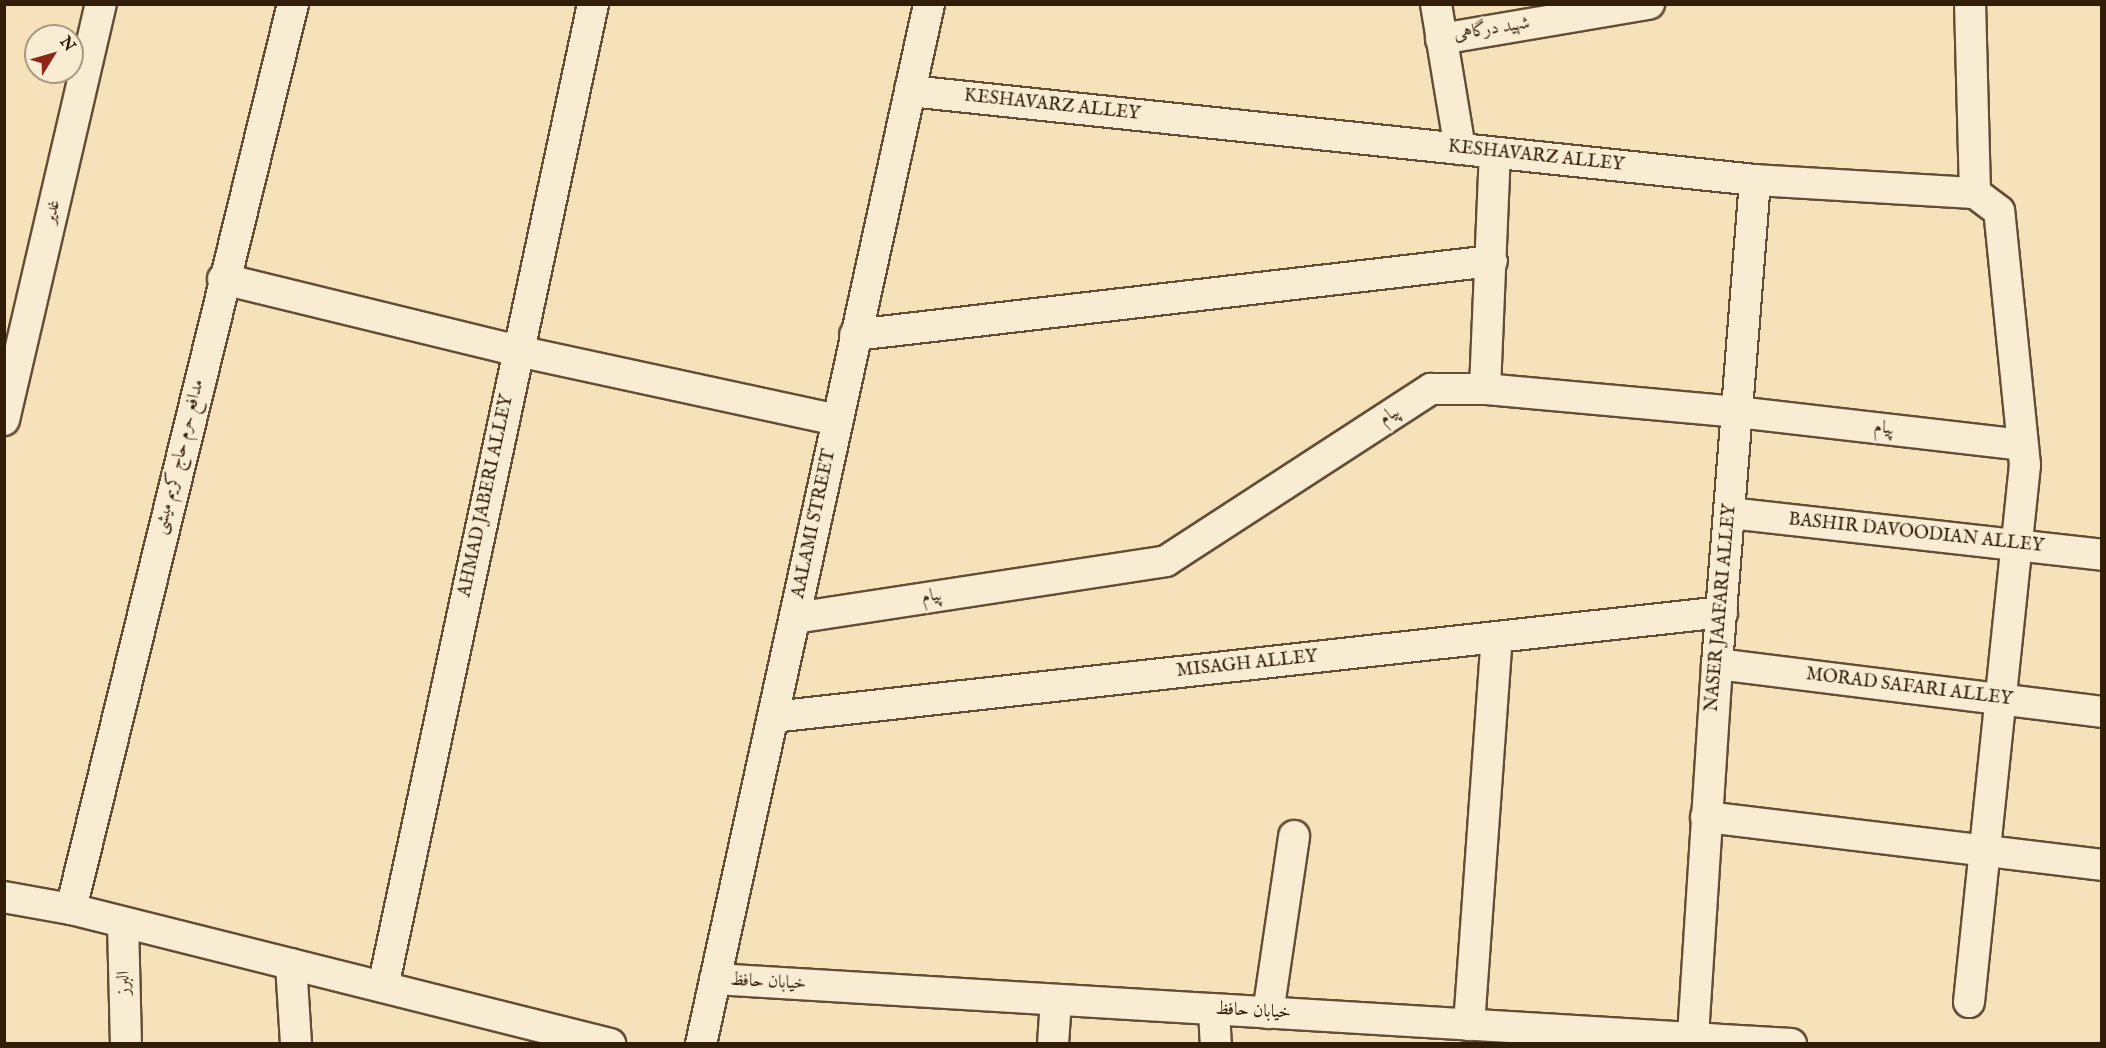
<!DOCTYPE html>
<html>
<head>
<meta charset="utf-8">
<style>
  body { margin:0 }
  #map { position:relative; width:2106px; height:1048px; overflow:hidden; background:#f5e2bb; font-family:"IM FELL English",Amiri,serif }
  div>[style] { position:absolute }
  .roads { filter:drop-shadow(2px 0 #634e35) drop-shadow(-2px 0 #634e35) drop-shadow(0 2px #634e35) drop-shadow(0 -2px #634e35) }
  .street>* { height:30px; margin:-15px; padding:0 15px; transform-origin:15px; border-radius:15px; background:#f8ecd3 }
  span { translate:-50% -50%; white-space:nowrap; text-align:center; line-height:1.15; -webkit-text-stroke:4.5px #f8ecd3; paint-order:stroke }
  .street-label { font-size:18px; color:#321d08 }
  .frame { position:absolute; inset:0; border:6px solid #321d08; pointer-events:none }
  .north { position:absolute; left:24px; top:24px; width:60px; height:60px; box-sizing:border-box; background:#f8ecd3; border:2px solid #a99982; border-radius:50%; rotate:53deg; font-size:16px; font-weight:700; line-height:24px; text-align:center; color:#321d08 }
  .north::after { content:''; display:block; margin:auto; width:21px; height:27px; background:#8f2418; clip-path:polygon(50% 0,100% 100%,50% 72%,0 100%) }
</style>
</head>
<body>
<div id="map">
  <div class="roads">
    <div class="street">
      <i style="left:1436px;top:4px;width:147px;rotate:80.6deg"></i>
      <i style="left:1441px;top:39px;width:211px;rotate:-9.6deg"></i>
      <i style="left:910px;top:91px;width:850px;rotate:6.01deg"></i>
      <i style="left:1755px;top:180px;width:220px;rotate:3.4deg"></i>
      <i style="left:1975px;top:193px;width:189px;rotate:-91.5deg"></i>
      <i style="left:223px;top:279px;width:304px;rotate:13.7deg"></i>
      <i style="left:518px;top:351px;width:327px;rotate:12.2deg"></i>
      <i style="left:855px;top:335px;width:641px;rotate:-6.63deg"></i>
      <i style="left:1485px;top:389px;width:235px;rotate:-87.6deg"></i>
      <i style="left:4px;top:420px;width:427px;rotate:-76.9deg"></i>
      <i style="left:1730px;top:513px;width:374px;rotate:6.4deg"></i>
      <i style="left:795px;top:618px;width:375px;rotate:-8.7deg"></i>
      <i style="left:1166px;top:561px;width:316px;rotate:-33deg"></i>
      <i style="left:1431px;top:389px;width:54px"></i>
      <i style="left:1485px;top:389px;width:254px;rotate:5.2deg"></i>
      <i style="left:1738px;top:412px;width:286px;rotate:6.6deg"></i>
      <i style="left:1717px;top:664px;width:388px;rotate:7.1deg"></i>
      <i style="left:773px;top:717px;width:955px;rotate:-6.31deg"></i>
      <i style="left:1706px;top:817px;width:399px;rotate:6.9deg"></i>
      <i style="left:4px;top:897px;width:68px;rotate:10.2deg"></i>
      <i style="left:71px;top:909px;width:556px;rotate:14.06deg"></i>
      <i style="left:71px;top:909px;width:932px;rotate:-76.22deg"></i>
      <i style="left:123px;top:923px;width:121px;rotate:88.6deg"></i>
      <i style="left:291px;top:964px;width:80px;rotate:86.4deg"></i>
      <i style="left:715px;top:979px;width:1078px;rotate:3.46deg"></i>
      <i style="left:383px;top:987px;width:1005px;rotate:-77.94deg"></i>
      <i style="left:1969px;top:1002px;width:540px;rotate:-84.05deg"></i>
      <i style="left:2025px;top:465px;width:255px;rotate:-95.8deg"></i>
      <i style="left:1999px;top:211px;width:30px;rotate:-143deg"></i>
      <i style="left:1214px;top:1010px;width:34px;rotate:87deg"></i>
      <i style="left:1268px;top:1013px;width:179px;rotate:-81.6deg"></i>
      <i style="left:1469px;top:1025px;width:388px;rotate:-85.9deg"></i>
      <i style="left:1693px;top:1036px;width:373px;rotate:-86.3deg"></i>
      <i style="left:1717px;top:664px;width:485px;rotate:-85.5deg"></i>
      <i style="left:701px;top:1044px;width:1065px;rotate:-77.63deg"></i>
      <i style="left:1053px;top:1044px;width:44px;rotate:-86.1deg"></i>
    </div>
  </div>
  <div class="street-label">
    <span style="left:1492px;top:30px;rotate:-9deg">شهید درگاهی</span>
    <span style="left:1052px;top:106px;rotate:6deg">KESHAVARZ ALLEY</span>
    <span style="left:1536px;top:157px;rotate:6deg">KESHAVARZ ALLEY</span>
    <span style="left:53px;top:212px;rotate:-77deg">غدیر</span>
    <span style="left:1390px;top:416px;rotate:-33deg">پیام</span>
    <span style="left:1884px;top:429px;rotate:7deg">پیام</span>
    <span style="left:180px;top:457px;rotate:-76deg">مدافع حرم حاج کریم میشی</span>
    <span style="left:487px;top:496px;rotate:-78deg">AHMAD JABERI ALLEY</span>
    <span style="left:815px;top:524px;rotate:-78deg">AALAMI STREET</span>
    <span style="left:1916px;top:534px;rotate:6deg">BASHIR DAVOODIAN ALLEY</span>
    <span style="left:932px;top:597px;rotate:-9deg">پیام</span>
    <span style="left:1722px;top:608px;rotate:-85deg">NASER JAAFARI ALLEY</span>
    <span style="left:1247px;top:665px;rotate:-6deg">MISAGH ALLEY</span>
    <span style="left:1909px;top:688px;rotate:7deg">MORAD SAFARI ALLEY</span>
    <span style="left:125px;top:983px;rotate:-91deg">البرز</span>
    <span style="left:768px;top:983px;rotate:3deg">خیابان حافظ</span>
    <span style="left:1253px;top:1012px;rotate:3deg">خیابان حافظ</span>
  </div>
  <div class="frame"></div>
  <div class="north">N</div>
</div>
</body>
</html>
